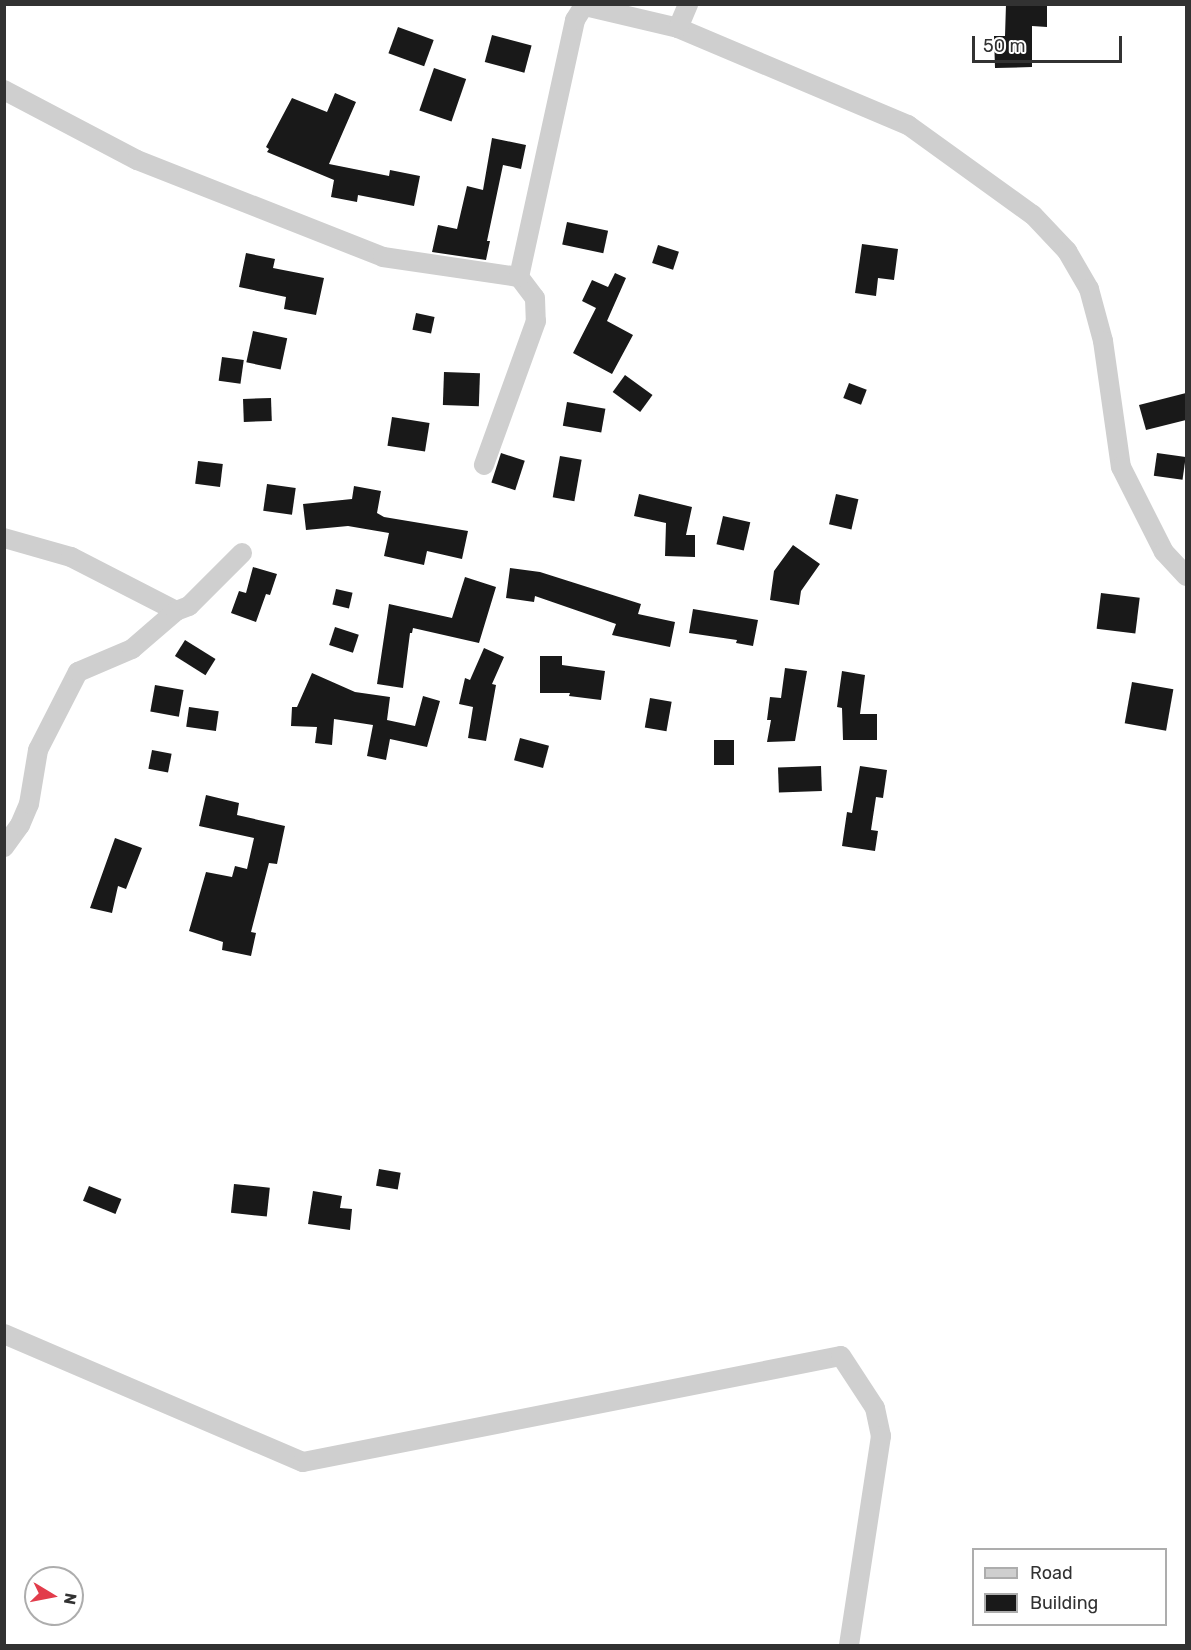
<!DOCTYPE html>
<html>
<head>
<meta charset="utf-8">
<style>
  body { margin:0 }
  #map { position:relative; width:1191px; height:1650px; overflow:hidden; background:#fff; font-family:Rubik,sans-serif }
  div>[style] { position:absolute }
  .building>* { inset:0; background:#191919; transform-origin:0 0 }
  .street>* { height:20px; margin:-10px; padding:0 10px; transform-origin:10px; border-radius:10px; background:#cfcfcf }
  span { translate:-50% -50%; white-space:nowrap; text-align:center; line-height:1.15; -webkit-text-stroke:6px #fff; paint-order:stroke }
  .frame { position:absolute; inset:0; border:6px solid #323232; pointer-events:none }
  .legend { position:absolute; left:972px; top:1548px; width:195px; height:78px; box-sizing:border-box; background:#fff; border:2px solid #adadad; margin:0; padding:8px 10px; list-style:none; font-size:18px; color:#323232 }
  .legend li { display:flex; align-items:center; gap:12px; height:30px }
  .legend b { width:30px; border:2px solid #adadad }
  .north { position:absolute; left:24px; top:1566px; width:60px; height:60px; box-sizing:border-box; background:#fff; border:2px solid #adadad; border-radius:50%; rotate:100deg; font-size:16px; font-weight:700; line-height:24px; text-align:center; color:#323232 }
  .north::after { content:''; display:block; margin:auto; width:21px; height:27px; background:#e23c4b; clip-path:polygon(50% 0,100% 100%,50% 72%,0 100%) }
  .scale { position:absolute; left:972px; top:36px; width:150px; height:27px; box-sizing:border-box; border:3px solid #323232; border-top:0; padding-left:8px; font-size:18px; line-height:21px; white-space:nowrap; color:#323232; -webkit-text-stroke:4px #fff; paint-order:stroke }
</style>
</head>
<body>
<div id="map">
  <div class="building">
    <i style="clip-path:polygon(1006px 4px,1047px 4px,1047px 27px,1032px 26px,1032px 67px,995px 68px,994px 36px,1005px 36px)"></i>
    <i style="left:398px;top:27px;width:38px;height:28px;rotate:20deg"></i>
    <i style="left:492px;top:35px;width:41px;height:28px;rotate:15deg"></i>
    <i style="left:434px;top:68px;width:34px;height:45px;rotate:19deg"></i>
    <i style="clip-path:polygon(335px 93px,356px 102px,329px 164px,389px 176px,390px 170px,420px 176px,414px 206px,358px 195px,357px 202px,331px 197px,334px 180px,267px 152px,269px 149px,266px 147px,292px 98px,327px 112px)"></i>
    <i style="clip-path:polygon(492px 138px,526px 145px,521px 169px,503px 165px,487px 241px,490px 241px,486px 260px,432px 252px,438px 225px,457px 229px,467px 186px,483px 190px)"></i>
    <i style="left:567px;top:222px;width:42px;height:23px;rotate:12deg"></i>
    <i style="clip-path:polygon(862px 244px,898px 249px,894px 280px,878px 278px,876px 296px,855px 293px)"></i>
    <i style="left:658px;top:245px;width:22px;height:19px;rotate:18deg"></i>
    <i style="clip-path:polygon(246px 253px,275px 259px,273px 268px,324px 278px,316px 315px,284px 309px,286px 297px,239px 287px)"></i>
    <i style="clip-path:polygon(615px 273px,626px 278px,607px 321px,633px 335px,612px 374px,573px 353px,596px 308px,582px 301px,592px 280px,608px 287px)"></i>
    <i style="left:416px;top:313px;width:19px;height:17px;rotate:12deg"></i>
    <i style="left:253px;top:331px;width:35px;height:32px;rotate:12deg"></i>
    <i style="left:222px;top:357px;width:22px;height:24px;rotate:8deg"></i>
    <i style="left:444px;top:372px;width:36px;height:33px;rotate:2deg"></i>
    <i style="left:625px;top:375px;width:34px;height:21px;rotate:36deg"></i>
    <i style="left:849px;top:383px;width:19px;height:16px;rotate:21deg"></i>
    <i style="clip-path:polygon(1186px 393px,1186px 420px,1146px 430px,1139px 405px)"></i>
    <i style="left:271px;top:398px;width:23px;height:28px;rotate:88deg"></i>
    <i style="left:567px;top:402px;width:39px;height:24px;rotate:10deg"></i>
    <i style="left:392px;top:417px;width:38px;height:29px;rotate:9deg"></i>
    <i style="left:501px;top:453px;width:25px;height:31px;rotate:18deg"></i>
    <i style="left:1157px;top:453px;width:29px;height:23px;rotate:8deg"></i>
    <i style="left:560px;top:456px;width:22px;height:42px;rotate:10deg"></i>
    <i style="left:198px;top:461px;width:25px;height:23px;rotate:7deg"></i>
    <i style="left:267px;top:484px;width:29px;height:27px;rotate:8deg"></i>
    <i style="clip-path:polygon(354px 486px,381px 491px,377px 513px,384px 517px,468px 531px,462px 559px,427px 551px,424px 565px,384px 556px,389px 533px,348px 526px,306px 530px,303px 504px,352px 499px)"></i>
    <i style="clip-path:polygon(639px 494px,692px 507px,686px 535px,695px 535px,695px 557px,665px 556px,666px 523px,634px 516px)"></i>
    <i style="left:836px;top:494px;width:23px;height:31px;rotate:13deg"></i>
    <i style="left:723px;top:516px;width:28px;height:29px;rotate:13deg"></i>
    <i style="clip-path:polygon(793px 545px,820px 564px,801px 591px,799px 605px,770px 600px,774px 571px)"></i>
    <i style="clip-path:polygon(253px 567px,277px 574px,270px 595px,266px 594px,256px 622px,231px 613px,239px 591px,246px 593px)"></i>
    <i style="clip-path:polygon(510px 568px,540px 572px,641px 604px,638px 614px,675px 622px,670px 647px,612px 635px,616px 624px,535px 596px,534px 602px,506px 598px)"></i>
    <i style="clip-path:polygon(465px 577px,496px 587px,479px 643px,413px 628px,412px 633px,410px 633px,403px 688px,377px 684px,389px 604px,452px 618px)"></i>
    <i style="left:336px;top:589px;width:17px;height:16px;rotate:13deg"></i>
    <i style="left:1101px;top:593px;width:39px;height:36px;rotate:7deg"></i>
    <i style="clip-path:polygon(693px 609px,758px 620px,753px 646px,736px 643px,737px 640px,689px 633px)"></i>
    <i style="left:335px;top:627px;width:25px;height:19px;rotate:18deg"></i>
    <i style="left:185px;top:640px;width:36px;height:19px;rotate:32deg"></i>
    <i style="clip-path:polygon(484px 648px,504px 657px,492px 684px,496px 685px,486px 741px,468px 738px,473px 707px,459px 704px,465px 678px,470px 680px)"></i>
    <i style="clip-path:polygon(540px 656px,562px 656px,562px 665px,605px 671px,601px 700px,569px 696px,570px 693px,540px 693px)"></i>
    <i style="clip-path:polygon(785px 668px,807px 671px,795px 741px,767px 742px,771px 720px,767px 720px,770px 697px,781px 698px)"></i>
    <i style="clip-path:polygon(842px 671px,865px 675px,860px 714px,877px 714px,877px 740px,843px 740px,842px 708px,837px 707px)"></i>
    <i style="clip-path:polygon(312px 673px,355px 692px,390px 697px,387px 720px,415px 726px,423px 696px,440px 701px,427px 747px,390px 739px,386px 760px,367px 756px,373px 725px,334px 719px,332px 745px,315px 743px,317px 727px,291px 726px,292px 707px,297px 707px)"></i>
    <i style="left:1132px;top:682px;width:42px;height:42px;rotate:10deg"></i>
    <i style="left:155px;top:685px;width:29px;height:27px;rotate:10deg"></i>
    <i style="left:650px;top:698px;width:22px;height:30px;rotate:10deg"></i>
    <i style="left:189px;top:707px;width:30px;height:20px;rotate:8deg"></i>
    <i style="left:520px;top:738px;width:30px;height:23px;rotate:15deg"></i>
    <i style="left:714px;top:740px;width:20px;height:25px"></i>
    <i style="left:152px;top:750px;width:20px;height:19px;rotate:11deg"></i>
    <i style="left:821px;top:766px;width:25px;height:43px;rotate:88deg"></i>
    <i style="clip-path:polygon(860px 766px,887px 770px,883px 798px,876px 797px,871px 830px,878px 831px,875px 851px,842px 846px,847px 812px,852px 813px)"></i>
    <i style="clip-path:polygon(206px 795px,239px 803px,237px 815px,285px 826px,277px 864px,269px 863px,251px 932px,256px 933px,251px 956px,222px 950px,223px 942px,189px 931px,206px 872px,232px 877px,235px 866px,247px 869px,254px 838px,199px 826px)"></i>
    <i style="clip-path:polygon(115px 838px,142px 848px,126px 889px,118px 886px,112px 913px,90px 908px)"></i>
    <i style="left:379px;top:1169px;width:22px;height:17px;rotate:10deg"></i>
    <i style="left:234px;top:1184px;width:36px;height:29px;rotate:6deg"></i>
    <i style="left:89px;top:1186px;width:35px;height:16px;rotate:22deg"></i>
    <i style="clip-path:polygon(313px 1191px,342px 1196px,340px 1208px,352px 1209px,350px 1230px,308px 1224px)"></i>
  </div>
  <div class="street">
    <i style="left:585px;top:6px;width:96px;rotate:13.3deg"></i>
    <i style="left:678px;top:28px;width:250px;rotate:22.9deg"></i>
    <i style="left:908px;top:125px;width:154px;rotate:35.8deg"></i>
    <i style="left:1033px;top:215px;width:50px;rotate:46.6deg"></i>
    <i style="left:1067px;top:251px;width:44px;rotate:59.9deg"></i>
    <i style="left:1089px;top:289px;width:54px;rotate:74.9deg"></i>
    <i style="left:1103px;top:341px;width:127px;rotate:81.9deg"></i>
    <i style="left:1121px;top:467px;width:95px;rotate:63.2deg"></i>
    <i style="left:1164px;top:552px;width:33px;rotate:47deg"></i>
    <i style="left:678px;top:28px;width:26px;rotate:-67deg"></i>
    <i style="left:4px;top:90px;width:150px;rotate:27.8deg"></i>
    <i style="left:137px;top:160px;width:264px;rotate:21.5deg"></i>
    <i style="left:383px;top:257px;width:137px;rotate:8.4deg"></i>
    <i style="left:519px;top:277px;width:26px;rotate:53deg"></i>
    <i style="left:535px;top:298px;width:23px;rotate:88deg"></i>
    <i style="left:536px;top:321px;width:153px;rotate:109.9deg"></i>
    <i style="left:519px;top:277px;width:263px;rotate:-77.7deg"></i>
    <i style="left:575px;top:20px;width:19px;rotate:-58deg"></i>
    <i style="left:4px;top:538px;width:70px;rotate:15.8deg"></i>
    <i style="left:71px;top:557px;width:118px;rotate:27.2deg"></i>
    <i style="left:4px;top:847px;width:27px;rotate:-54deg"></i>
    <i style="left:20px;top:825px;width:23px;rotate:-67deg"></i>
    <i style="left:29px;top:804px;width:55px;rotate:-80.5deg"></i>
    <i style="left:38px;top:750px;width:88px;rotate:-62.9deg"></i>
    <i style="left:78px;top:672px;width:59px;rotate:-23.1deg"></i>
    <i style="left:132px;top:649px;width:58px;rotate:-40.8deg"></i>
    <i style="left:176px;top:611px;width:14px;rotate:-21deg"></i>
    <i style="left:189px;top:606px;width:75px;rotate:-45deg"></i>
    <i style="left:4px;top:1334px;width:325px;rotate:23.2deg"></i>
    <i style="left:303px;top:1462px;width:548px;rotate:-11.15deg"></i>
    <i style="left:841px;top:1356px;width:62px;rotate:56.8deg"></i>
    <i style="left:875px;top:1408px;width:29px;rotate:78deg"></i>
    <i style="left:881px;top:1436px;width:212px;rotate:98.7deg"></i>
  </div>
  <div class="frame"></div>
  <ul class="legend">
  <li><b style="height:8px;background:#cfcfcf"></b>Road</li>
  <li><b style="height:16px;background:#191919"></b>Building</li>
  </ul>
  <div class="north">N</div>
  <div class="scale">50 m</div>
</div>
</body>
</html>
